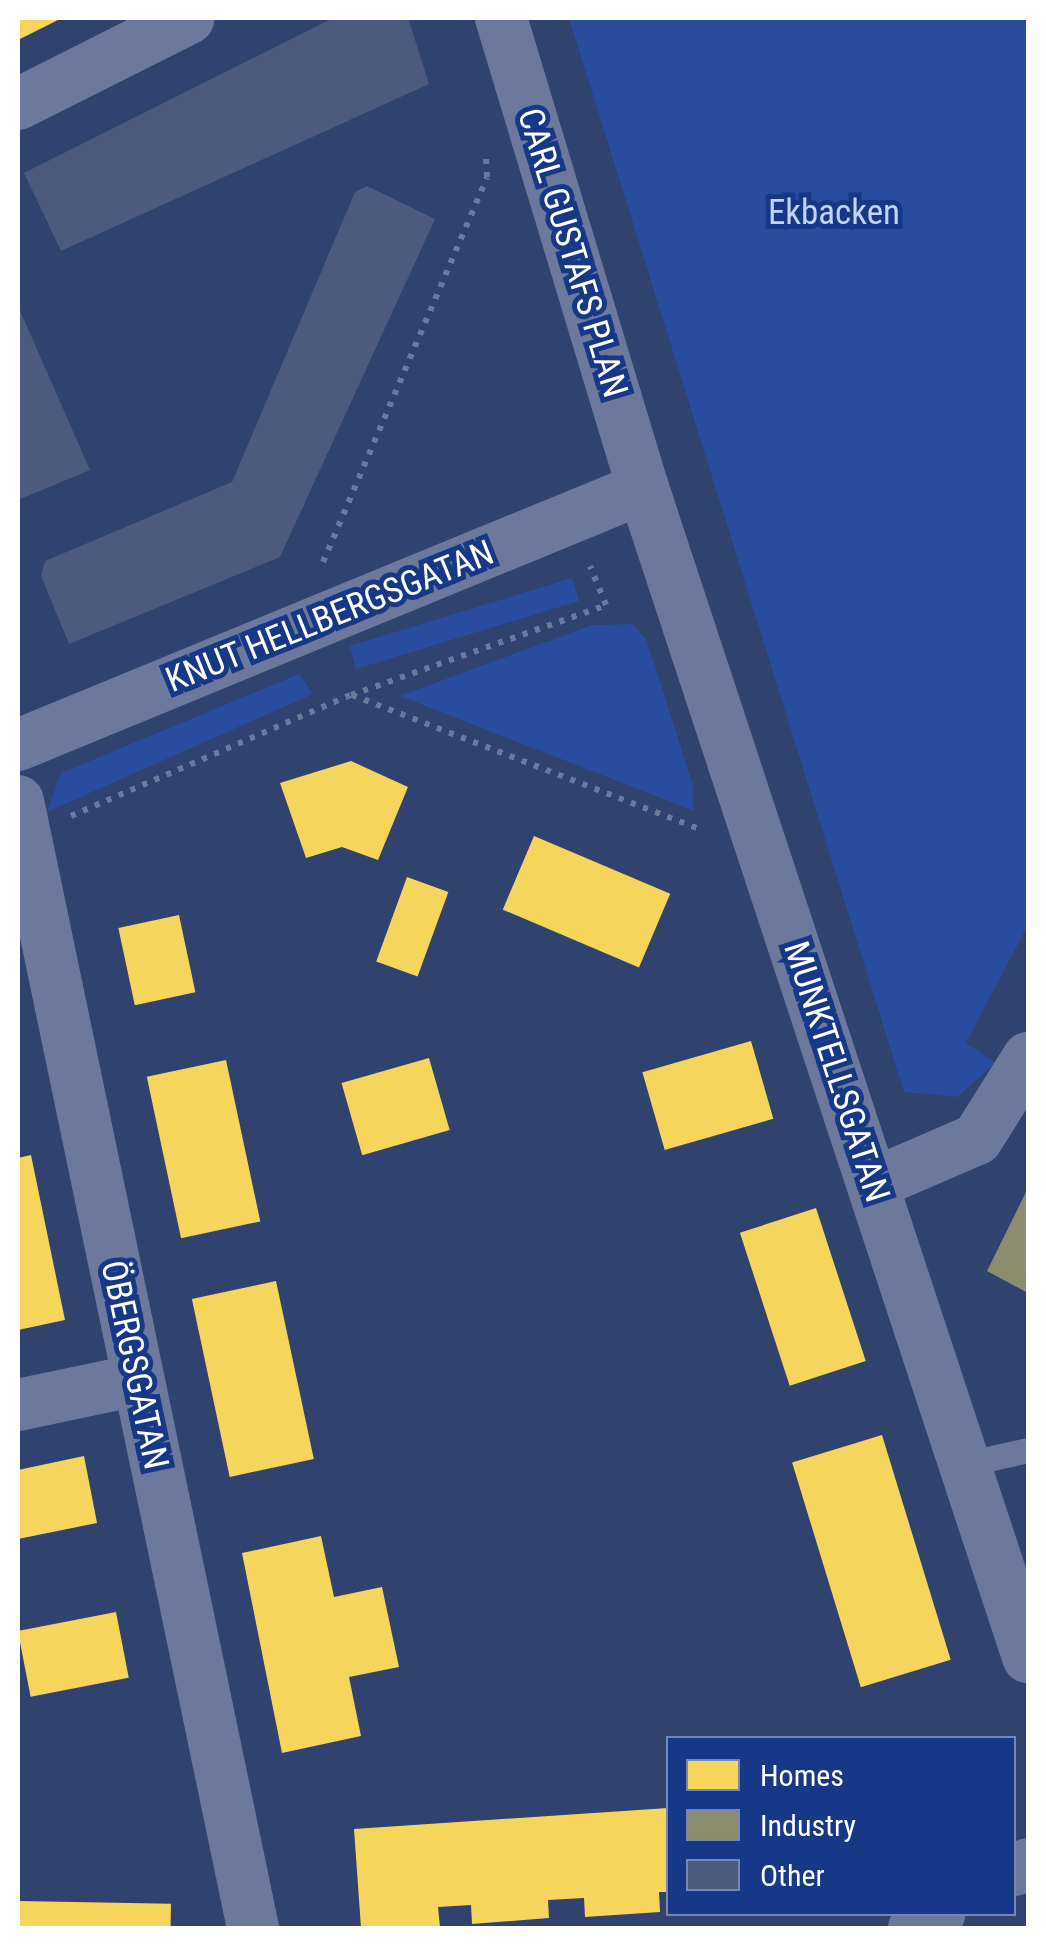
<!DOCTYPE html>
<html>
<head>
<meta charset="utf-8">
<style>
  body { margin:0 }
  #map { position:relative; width:1046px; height:1946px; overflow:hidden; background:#30426e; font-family:"Roboto Condensed",sans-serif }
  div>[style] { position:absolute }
  .green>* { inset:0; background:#2a4c9e; transform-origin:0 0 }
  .homes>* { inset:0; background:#f6d55c; transform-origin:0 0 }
  .industry>* { inset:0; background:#8c8c6e }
  .building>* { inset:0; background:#4b5a7d }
  .path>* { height:6px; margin-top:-3px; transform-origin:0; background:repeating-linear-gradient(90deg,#6c799c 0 5px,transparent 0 13px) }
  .lane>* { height:25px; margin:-12.5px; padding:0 12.5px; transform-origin:12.5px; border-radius:12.5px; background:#6c799c }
  .street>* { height:52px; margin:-26px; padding:0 26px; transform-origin:26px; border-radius:26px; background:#6c799c }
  span { translate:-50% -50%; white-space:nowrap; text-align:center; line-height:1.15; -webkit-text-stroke:10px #173787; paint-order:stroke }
  .park-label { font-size:35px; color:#c3d3fa }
  .street-label { font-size:35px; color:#fff }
  .frame { position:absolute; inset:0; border:20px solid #fff; pointer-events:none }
  .legend { position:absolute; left:666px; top:1736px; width:350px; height:180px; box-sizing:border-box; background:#173787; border:2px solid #7487b7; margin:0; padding:12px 18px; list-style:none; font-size:30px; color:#fff }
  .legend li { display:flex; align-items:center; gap:20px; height:50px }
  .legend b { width:50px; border:2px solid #7487b7 }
</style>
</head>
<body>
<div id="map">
  <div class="green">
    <i style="clip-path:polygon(569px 18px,1028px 18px,1028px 925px,966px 1043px,996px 1063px,957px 1097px,904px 1092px)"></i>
    <i style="left:572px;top:578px;width:24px;height:233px;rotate:73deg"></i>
    <i style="clip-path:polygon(633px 624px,647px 641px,693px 785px,694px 811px,400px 696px,592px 625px)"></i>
    <i style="clip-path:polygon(299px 674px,313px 694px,47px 812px,61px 773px)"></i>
  </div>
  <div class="homes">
    <i style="clip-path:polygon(18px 18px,62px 18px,18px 40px)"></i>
    <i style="clip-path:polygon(351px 761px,408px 787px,378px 860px,342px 847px,306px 858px,280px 783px)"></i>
    <i style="left:534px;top:836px;width:148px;height:80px;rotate:23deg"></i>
    <i style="left:407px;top:877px;width:44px;height:90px;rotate:20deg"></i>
    <i style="left:179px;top:915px;width:79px;height:62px;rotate:78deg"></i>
    <i style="left:751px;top:1041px;width:81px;height:113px;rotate:74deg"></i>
    <i style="left:429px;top:1058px;width:75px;height:91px;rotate:74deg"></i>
    <i style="left:226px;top:1060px;width:165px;height:81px;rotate:78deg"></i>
    <i style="clip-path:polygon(31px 1155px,65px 1320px,18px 1330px,18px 1158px)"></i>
    <i style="left:816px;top:1208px;width:161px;height:80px;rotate:72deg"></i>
    <i style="left:276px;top:1281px;width:182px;height:86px;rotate:78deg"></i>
    <i style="left:882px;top:1435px;width:235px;height:94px;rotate:73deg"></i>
    <i style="clip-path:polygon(84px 1456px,97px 1523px,18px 1539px,18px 1470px)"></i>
    <i style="clip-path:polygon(321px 1536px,334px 1597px,382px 1587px,399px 1667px,349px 1677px,361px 1736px,282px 1753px,242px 1553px)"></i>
    <i style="left:116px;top:1612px;width:67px;height:100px;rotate:79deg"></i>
    <i style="clip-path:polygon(668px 1808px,668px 1892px,659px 1892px,660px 1912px,585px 1917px,584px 1898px,548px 1900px,549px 1918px,472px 1924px,471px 1905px,438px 1907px,440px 1927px,361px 1928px,354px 1829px)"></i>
    <i style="left:18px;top:1901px;width:153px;height:27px;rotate:1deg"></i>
  </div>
  <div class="industry">
    <i style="clip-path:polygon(1028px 1188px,1028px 1293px,987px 1271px)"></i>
  </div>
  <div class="building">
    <i style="clip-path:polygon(333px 18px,408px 18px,429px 84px,61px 251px,24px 173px)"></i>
    <i style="clip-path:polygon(367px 186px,435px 219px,280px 557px,69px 644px,41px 576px,45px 561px,232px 482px,355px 192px)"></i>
    <i style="clip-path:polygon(18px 306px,90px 470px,18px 500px)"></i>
  </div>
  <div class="path">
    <i style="left:323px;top:562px;width:418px;rotate:-66.9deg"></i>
    <i style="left:487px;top:177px;width:19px;rotate:-93deg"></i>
    <i style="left:352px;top:695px;width:373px;rotate:21.1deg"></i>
    <i style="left:71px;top:816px;width:305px;rotate:-23.4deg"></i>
    <i style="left:351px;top:695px;width:270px;rotate:-19.4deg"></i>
    <i style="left:606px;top:605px;width:42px;rotate:-112.3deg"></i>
  </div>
  <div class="lane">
    <i style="left:965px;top:1464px;width:65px;rotate:-12.5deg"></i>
  </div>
  <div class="street">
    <i style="left:501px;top:18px;width:491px;rotate:73.2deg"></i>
    <i style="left:643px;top:488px;width:1231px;rotate:71.77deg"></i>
    <i style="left:18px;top:104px;width:191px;rotate:-26.7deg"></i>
    <i style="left:18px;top:745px;width:676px;rotate:-22.35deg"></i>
    <i style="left:18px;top:801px;width:1151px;rotate:78.22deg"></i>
    <i style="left:873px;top:1184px;width:113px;rotate:-23.4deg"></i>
    <i style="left:977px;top:1139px;width:96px;rotate:-57.8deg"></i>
    <i style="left:18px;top:1405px;width:122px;rotate:-11.9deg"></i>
    <i style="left:1014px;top:1870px;width:15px;rotate:-23deg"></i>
    <i style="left:914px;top:1928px;width:29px;rotate:-29deg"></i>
  </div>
  <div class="park-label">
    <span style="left:834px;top:213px">Ekbacken</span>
  </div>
  <div class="street-label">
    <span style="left:572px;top:253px;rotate:73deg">CARL GUSTAFS PLAN</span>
    <span style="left:330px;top:617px;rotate:-22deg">KNUT HELLBERGSGATAN</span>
    <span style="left:836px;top:1072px;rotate:72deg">MUNKTELLSGATAN</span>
    <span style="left:134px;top:1365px;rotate:78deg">ÖBERGSGATAN</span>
  </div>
  <div class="frame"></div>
  <ul class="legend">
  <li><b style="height:28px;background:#f6d55c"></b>Homes</li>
  <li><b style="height:28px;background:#8c8c6e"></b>Industry</li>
  <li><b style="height:28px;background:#4b5a7d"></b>Other</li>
  </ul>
</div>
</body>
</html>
